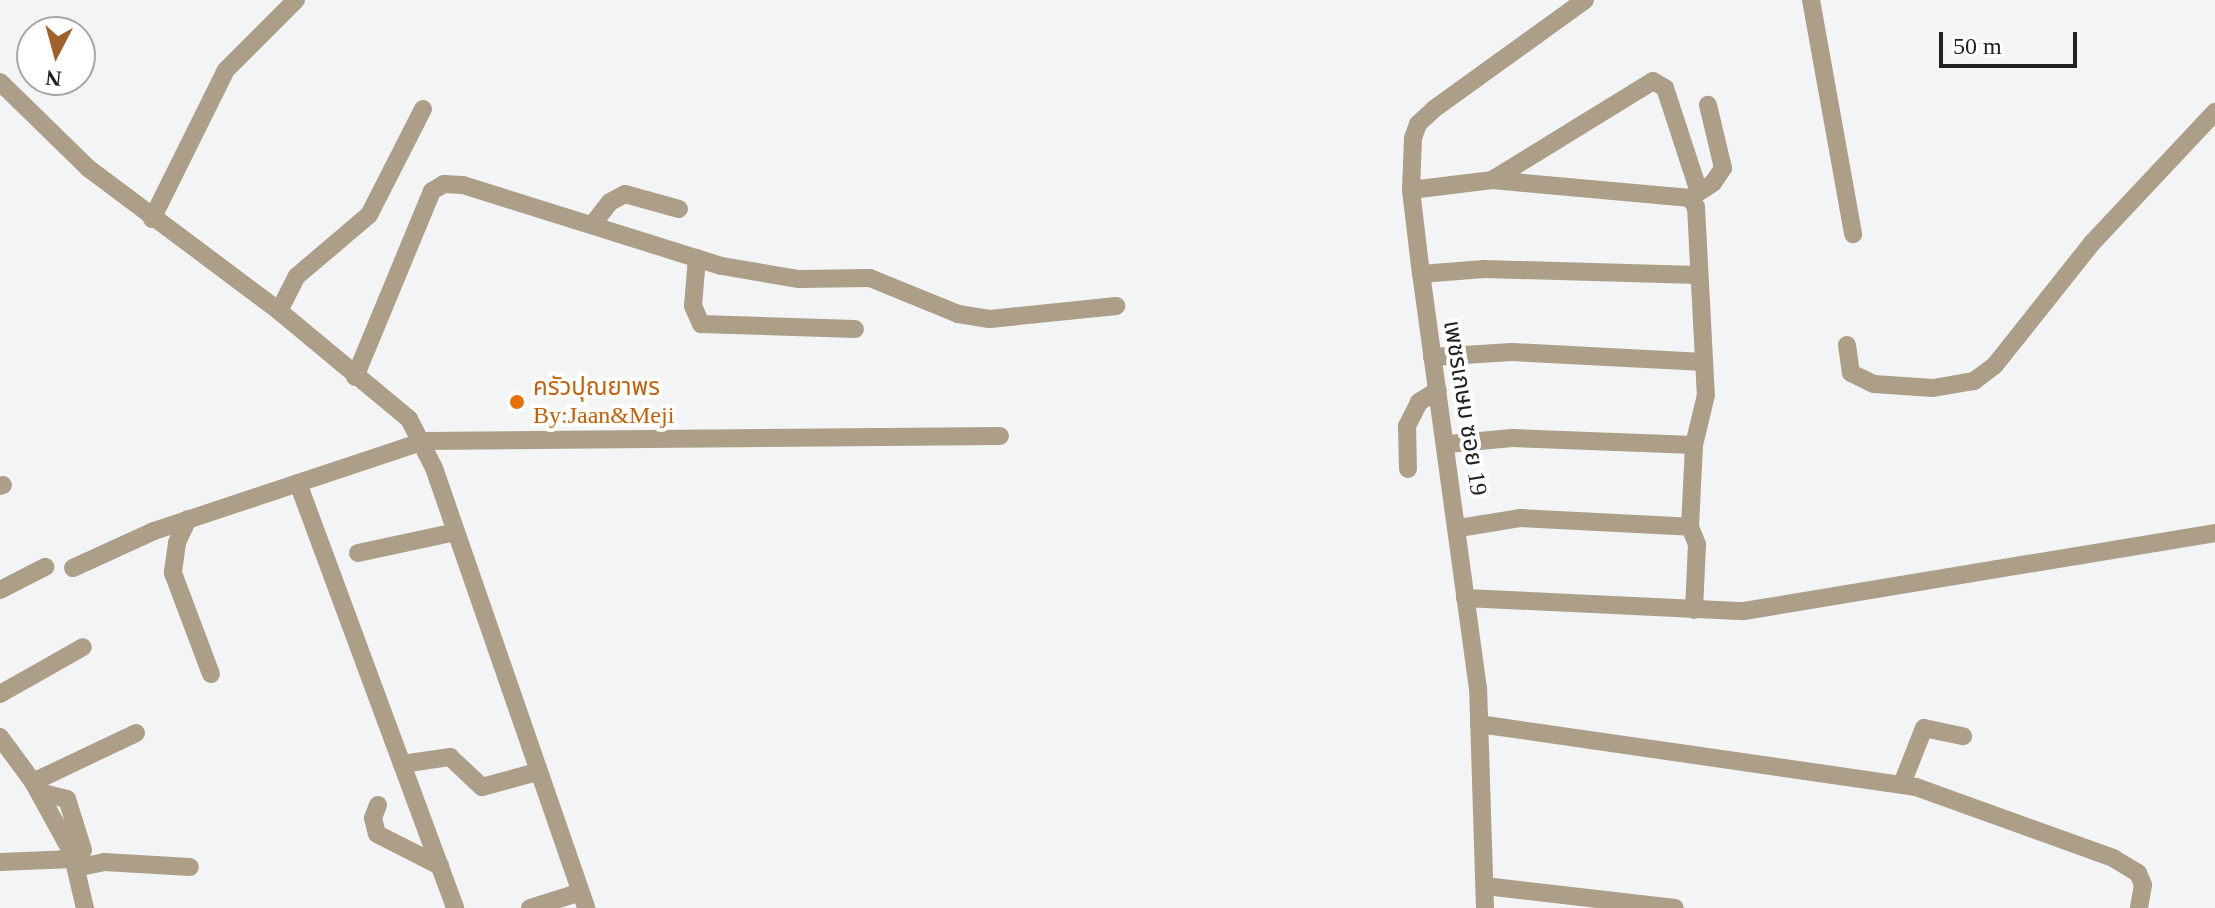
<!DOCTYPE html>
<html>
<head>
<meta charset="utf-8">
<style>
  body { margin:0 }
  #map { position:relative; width:2215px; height:908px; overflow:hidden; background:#f3f4f6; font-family:"Times New Roman","Noto Sans Thai",serif }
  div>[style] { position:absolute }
  .street>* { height:18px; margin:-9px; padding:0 9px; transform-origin:9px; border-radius:9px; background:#ac9e87 }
  .dots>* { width:22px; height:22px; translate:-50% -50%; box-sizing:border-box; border:4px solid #fff; border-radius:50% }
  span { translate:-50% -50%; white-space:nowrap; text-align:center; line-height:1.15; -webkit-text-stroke:8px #fff; paint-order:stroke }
  .food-label { font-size:24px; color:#c56008 }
  .left { translate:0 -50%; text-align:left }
  .street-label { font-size:24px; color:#212122 }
  .north { position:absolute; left:16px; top:16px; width:80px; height:80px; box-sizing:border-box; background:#fff; border:2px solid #a6a6a7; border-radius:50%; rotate:186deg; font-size:22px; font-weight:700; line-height:32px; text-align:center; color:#212122 }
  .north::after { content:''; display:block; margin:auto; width:28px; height:36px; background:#a1612b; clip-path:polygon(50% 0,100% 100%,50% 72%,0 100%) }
  .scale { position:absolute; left:1939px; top:32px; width:138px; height:36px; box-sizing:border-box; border:4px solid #212122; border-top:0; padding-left:10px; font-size:24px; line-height:28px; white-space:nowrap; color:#212122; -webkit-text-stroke:6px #fff; paint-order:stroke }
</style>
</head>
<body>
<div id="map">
  <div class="street">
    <i style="left:1811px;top:0;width:238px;rotate:79.8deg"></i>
    <i style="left:0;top:82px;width:123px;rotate:44.3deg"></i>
    <i style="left:88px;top:168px;width:239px;rotate:36.8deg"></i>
    <i style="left:279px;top:311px;width:169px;rotate:39.7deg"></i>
    <i style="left:409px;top:419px;width:55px;rotate:63deg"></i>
    <i style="left:434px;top:468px;width:466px;rotate:70.9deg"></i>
    <i style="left:1492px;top:180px;width:189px;rotate:-31.6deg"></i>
    <i style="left:1653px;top:81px;width:14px;rotate:30deg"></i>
    <i style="left:1665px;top:88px;width:109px;rotate:71.9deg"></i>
    <i style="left:1411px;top:190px;width:82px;rotate:-7deg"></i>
    <i style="left:1492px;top:180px;width:199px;rotate:5.2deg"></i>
    <i style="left:1690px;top:198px;width:11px;rotate:56deg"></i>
    <i style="left:1696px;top:207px;width:188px;rotate:87deg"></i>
    <i style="left:1706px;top:395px;width:51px;rotate:103.5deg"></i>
    <i style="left:1694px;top:445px;width:82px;rotate:92.8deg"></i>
    <i style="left:1690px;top:527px;width:18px;rotate:68deg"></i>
    <i style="left:1697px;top:544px;width:66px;rotate:92.6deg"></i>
    <i style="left:1690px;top:198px;width:27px;rotate:-33deg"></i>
    <i style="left:1713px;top:183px;width:18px;rotate:-56deg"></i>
    <i style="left:1723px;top:168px;width:65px;rotate:-103.4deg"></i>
    <i style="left:152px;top:219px;width:166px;rotate:-63.6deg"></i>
    <i style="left:226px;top:70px;width:99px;rotate:-45deg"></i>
    <i style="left:592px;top:225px;width:29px;rotate:-52deg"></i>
    <i style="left:610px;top:202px;width:17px;rotate:-28deg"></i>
    <i style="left:625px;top:194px;width:56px;rotate:15.5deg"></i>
    <i style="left:697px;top:258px;width:48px;rotate:94.8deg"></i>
    <i style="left:693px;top:306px;width:20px;rotate:66deg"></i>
    <i style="left:701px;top:324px;width:154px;rotate:1.9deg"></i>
    <i style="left:1421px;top:274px;width:63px;rotate:-4.5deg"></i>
    <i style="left:1484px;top:269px;width:213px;rotate:1.6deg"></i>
    <i style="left:279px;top:311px;width:39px;rotate:-63deg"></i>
    <i style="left:297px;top:276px;width:94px;rotate:-40.3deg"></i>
    <i style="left:369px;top:215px;width:119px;rotate:-63deg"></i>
    <i style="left:1847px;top:345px;width:28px;rotate:82deg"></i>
    <i style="left:1851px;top:373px;width:25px;rotate:26deg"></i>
    <i style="left:1874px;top:384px;width:59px;rotate:3.9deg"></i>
    <i style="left:1933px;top:388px;width:42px;rotate:-9.7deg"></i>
    <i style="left:1974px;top:381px;width:26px;rotate:-37deg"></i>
    <i style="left:1995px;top:365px;width:156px;rotate:-51.5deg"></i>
    <i style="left:2092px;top:243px;width:180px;rotate:-46.8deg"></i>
    <i style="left:1432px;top:357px;width:80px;rotate:-3.6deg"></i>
    <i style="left:1512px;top:352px;width:192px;rotate:3deg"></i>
    <i style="left:355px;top:377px;width:201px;rotate:-67.5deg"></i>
    <i style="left:432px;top:191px;width:14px;rotate:-30deg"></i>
    <i style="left:444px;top:184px;width:19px;rotate:3deg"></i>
    <i style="left:463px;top:185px;width:271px;rotate:17.4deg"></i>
    <i style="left:722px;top:266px;width:78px;rotate:9.6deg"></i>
    <i style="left:799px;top:279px;width:71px;rotate:-0.8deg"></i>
    <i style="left:870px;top:278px;width:95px;rotate:22.2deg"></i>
    <i style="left:958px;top:314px;width:32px;rotate:9deg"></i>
    <i style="left:990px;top:319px;width:127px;rotate:-5.9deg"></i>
    <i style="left:1448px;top:444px;width:64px;rotate:-5.4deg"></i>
    <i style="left:1512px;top:438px;width:182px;rotate:2.2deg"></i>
    <i style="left:1408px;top:469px;width:43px;rotate:-91.3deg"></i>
    <i style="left:1407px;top:426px;width:27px;rotate:-63deg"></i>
    <i style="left:1419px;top:402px;width:22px;rotate:-32deg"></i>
    <i style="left:298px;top:483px;width:453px;rotate:69.7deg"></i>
    <i style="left:0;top:486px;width:3px;rotate:-18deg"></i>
    <i style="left:188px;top:519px;width:26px;rotate:115deg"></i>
    <i style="left:177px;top:543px;width:30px;rotate:98deg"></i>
    <i style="left:173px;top:573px;width:108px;rotate:69.4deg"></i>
    <i style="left:1459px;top:528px;width:63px;rotate:-9.2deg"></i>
    <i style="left:1521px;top:518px;width:169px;rotate:3deg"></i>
    <i style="left:358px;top:553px;width:100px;rotate:-12.1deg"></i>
    <i style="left:73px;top:568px;width:89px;rotate:-24.6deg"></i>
    <i style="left:154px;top:531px;width:285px;rotate:-18.4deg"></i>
    <i style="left:424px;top:441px;width:576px;rotate:-0.5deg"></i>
    <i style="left:0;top:590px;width:51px;rotate:-27.1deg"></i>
    <i style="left:1465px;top:598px;width:279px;rotate:2.7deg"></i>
    <i style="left:1744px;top:611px;width:477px;rotate:-9.4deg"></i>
    <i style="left:0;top:694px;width:95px;rotate:-29.5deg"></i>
    <i style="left:1479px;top:724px;width:442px;rotate:8.2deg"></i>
    <i style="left:1916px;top:787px;width:209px;rotate:19.8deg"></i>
    <i style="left:2113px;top:858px;width:29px;rotate:31deg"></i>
    <i style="left:2138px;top:873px;width:13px;rotate:67deg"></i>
    <i style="left:2143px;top:885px;width:23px;rotate:100deg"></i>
    <i style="left:0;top:737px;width:56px;rotate:53.7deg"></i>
    <i style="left:33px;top:782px;width:81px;rotate:61.2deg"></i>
    <i style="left:72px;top:853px;width:57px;rotate:76.7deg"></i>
    <i style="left:402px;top:764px;width:49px;rotate:-8.3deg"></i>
    <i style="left:450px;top:757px;width:44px;rotate:43.2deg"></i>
    <i style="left:482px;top:787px;width:57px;rotate:-15.3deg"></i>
    <i style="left:33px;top:782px;width:114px;rotate:-25.4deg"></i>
    <i style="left:1902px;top:784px;width:60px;rotate:-68.6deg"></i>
    <i style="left:1924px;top:728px;width:40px;rotate:12deg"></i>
    <i style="left:378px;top:805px;width:14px;rotate:111deg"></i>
    <i style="left:373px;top:818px;width:16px;rotate:76deg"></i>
    <i style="left:377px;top:834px;width:71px;rotate:26.9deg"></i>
    <i style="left:0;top:862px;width:73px;rotate:-2.4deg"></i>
    <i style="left:73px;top:859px;width:13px;rotate:-42deg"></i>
    <i style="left:83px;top:850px;width:53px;rotate:-107.4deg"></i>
    <i style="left:67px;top:799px;width:29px;rotate:-166deg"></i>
    <i style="left:76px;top:868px;width:29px;rotate:-12deg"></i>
    <i style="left:104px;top:862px;width:86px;rotate:3.3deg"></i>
    <i style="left:1485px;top:886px;width:191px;rotate:6.6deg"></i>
    <i style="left:530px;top:908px;width:53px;rotate:-17.4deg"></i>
    <i style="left:1485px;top:908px;width:219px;rotate:-91.8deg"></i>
    <i style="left:1478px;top:689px;width:419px;rotate:-97.8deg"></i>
    <i style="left:1421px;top:274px;width:85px;rotate:-96.8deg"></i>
    <i style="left:1411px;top:190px;width:52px;rotate:-87.8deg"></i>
    <i style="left:1413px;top:138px;width:15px;rotate:-70deg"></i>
    <i style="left:1418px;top:124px;width:22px;rotate:-43deg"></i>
    <i style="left:1434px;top:109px;width:186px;rotate:-35.8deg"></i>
  </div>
  <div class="dots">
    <i style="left:517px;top:402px;background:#e8710a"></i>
  </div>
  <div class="food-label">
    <span class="left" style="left:533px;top:402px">ครัวปุณยาพร<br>By:Jaan&amp;Meji</span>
  </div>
  <div class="street-label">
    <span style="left:1465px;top:408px;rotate:81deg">เพชรเกษม ซอย 19</span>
  </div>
  <div class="north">N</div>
  <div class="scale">50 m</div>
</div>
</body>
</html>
